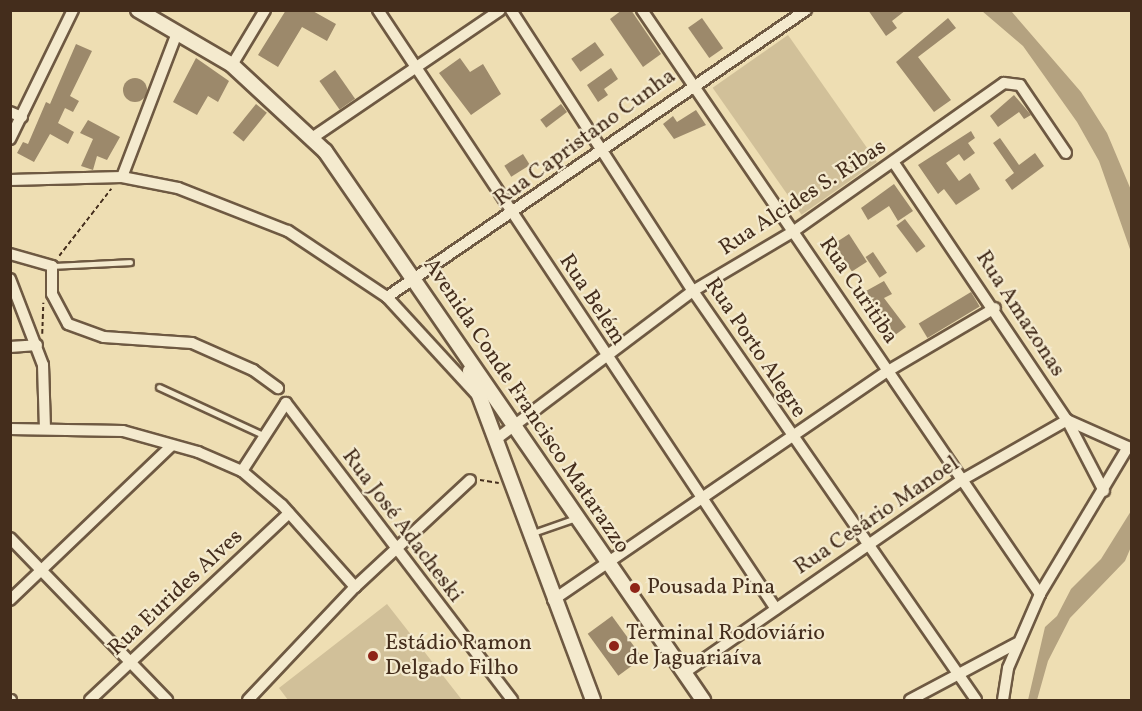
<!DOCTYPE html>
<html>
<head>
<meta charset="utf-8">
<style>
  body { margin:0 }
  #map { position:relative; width:1142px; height:711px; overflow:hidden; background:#eedeb3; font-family:Vollkorn,serif }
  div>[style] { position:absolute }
  .green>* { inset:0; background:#d1c099; transform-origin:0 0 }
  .water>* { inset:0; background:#b4a280 }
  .building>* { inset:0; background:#9c896b; transform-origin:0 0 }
  .round { border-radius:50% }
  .path>* { height:1.5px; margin-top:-0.75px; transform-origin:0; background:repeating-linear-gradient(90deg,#442d1c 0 4.5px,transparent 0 7.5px) }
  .roads { filter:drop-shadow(2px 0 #6e5942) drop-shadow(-2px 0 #6e5942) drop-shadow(0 2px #6e5942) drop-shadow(0 -2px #6e5942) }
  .lane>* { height:5px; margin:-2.5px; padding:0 2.5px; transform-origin:2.5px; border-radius:2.5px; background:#f4eace }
  .street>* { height:10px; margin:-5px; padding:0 5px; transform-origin:5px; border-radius:5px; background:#f4eace }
  .secondary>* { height:14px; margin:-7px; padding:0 7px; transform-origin:7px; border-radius:7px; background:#f4eace }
  .dots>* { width:16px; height:16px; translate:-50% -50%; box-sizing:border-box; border:3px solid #f4eace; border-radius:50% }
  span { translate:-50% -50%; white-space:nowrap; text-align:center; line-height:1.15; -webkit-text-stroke:4.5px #f4eace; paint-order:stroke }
  .street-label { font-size:22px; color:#442d1c }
  .poi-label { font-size:22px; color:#442d1c }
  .left { translate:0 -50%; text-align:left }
  .frame { position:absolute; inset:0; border:12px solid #442d1c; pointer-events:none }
</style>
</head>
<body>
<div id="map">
  <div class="green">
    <i style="left:788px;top:35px;width:155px;height:92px;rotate:55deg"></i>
    <i style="clip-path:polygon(387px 604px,462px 700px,288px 700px,279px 688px)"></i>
  </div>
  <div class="water">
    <i style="clip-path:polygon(982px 11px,1012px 12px,1081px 92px,1107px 133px,1131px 190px,1131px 252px,1099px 161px,1077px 122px,1023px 46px)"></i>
    <i style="clip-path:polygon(1131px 511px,1131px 547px,1125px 561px,1070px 618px,1048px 661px,1037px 700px,1028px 700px,1045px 627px,1057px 616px,1071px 589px,1101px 559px)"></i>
  </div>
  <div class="building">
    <i style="clip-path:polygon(286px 10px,311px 10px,336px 24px,327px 41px,302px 27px,278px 67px,258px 55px)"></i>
    <i style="clip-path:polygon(622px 10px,631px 10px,661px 54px,643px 67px,610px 19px)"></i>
    <i style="clip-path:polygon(868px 10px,906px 10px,892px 21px,897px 28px,886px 36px)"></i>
    <i style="left:702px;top:18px;width:37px;height:17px;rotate:55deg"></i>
    <i style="clip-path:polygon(948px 18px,956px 28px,918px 57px,951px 100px,934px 112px,896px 62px)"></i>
    <i style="left:595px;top:42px;width:16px;height:29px;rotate:55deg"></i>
    <i style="clip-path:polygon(76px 44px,92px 51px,70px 96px,79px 101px,73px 112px,65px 108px,58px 123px,74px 132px,68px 144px,50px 134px,34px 162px,17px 153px,23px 142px,28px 144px,46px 102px,50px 104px)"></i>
    <i style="clip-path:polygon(196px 58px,229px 81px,218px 102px,208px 96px,197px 115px,173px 102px)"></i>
    <i style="clip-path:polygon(460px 58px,470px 72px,483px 64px,501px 94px,471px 115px,439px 73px)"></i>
    <i style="clip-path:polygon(611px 68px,618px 79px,604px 89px,608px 95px,598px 102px,587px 85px)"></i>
    <i style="left:335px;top:70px;width:35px;height:19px;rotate:55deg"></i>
    <i class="round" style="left:123px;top:78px;width:24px;height:24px"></i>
    <i style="clip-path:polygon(1014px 95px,1031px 115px,1024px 119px,1019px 112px,998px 127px,990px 116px)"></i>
    <i style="left:256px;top:104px;width:14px;height:37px;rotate:39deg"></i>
    <i style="left:561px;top:104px;width:10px;height:26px;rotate:53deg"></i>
    <i style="clip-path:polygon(696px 110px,706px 125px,674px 139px,663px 124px,673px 116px,677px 122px)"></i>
    <i style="clip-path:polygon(88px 120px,120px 137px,107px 160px,97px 156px,93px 170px,81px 166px,93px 139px,80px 133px)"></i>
    <i style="clip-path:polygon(971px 131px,975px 138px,968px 143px,975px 153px,964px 161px,959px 154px,946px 163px,959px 181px,970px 173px,980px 189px,956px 205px,944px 189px,938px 194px,918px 165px)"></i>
    <i style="clip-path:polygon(1000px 138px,1019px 165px,1035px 153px,1044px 166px,1012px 190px,1005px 180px,1014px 173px,993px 143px)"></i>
    <i style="left:523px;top:154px;width:13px;height:22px;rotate:58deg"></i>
    <i style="clip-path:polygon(894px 184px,913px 211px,898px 221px,889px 206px,868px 220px,861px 208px)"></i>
    <i style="left:905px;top:219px;width:34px;height:11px;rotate:53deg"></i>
    <i style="left:849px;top:234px;width:33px;height:18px;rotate:57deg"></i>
    <i style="left:873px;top:252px;width:25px;height:9px;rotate:56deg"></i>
    <i style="clip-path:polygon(884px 281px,892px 294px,884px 298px,906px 327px,895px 335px,866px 291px)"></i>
    <i style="left:971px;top:292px;width:17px;height:61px;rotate:59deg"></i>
    <i style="left:612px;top:616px;width:52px;height:30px;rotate:54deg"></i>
  </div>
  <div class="path">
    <i style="left:59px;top:256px;width:85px;rotate:-52.2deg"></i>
    <i style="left:42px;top:334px;width:31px;rotate:-88deg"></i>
    <i style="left:480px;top:480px;width:19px;rotate:9deg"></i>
  </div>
  <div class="roads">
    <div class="lane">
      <i style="left:52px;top:266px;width:78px;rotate:-2.9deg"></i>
      <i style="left:159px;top:387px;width:115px;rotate:24.8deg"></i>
      <i style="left:530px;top:534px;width:49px;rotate:-19.2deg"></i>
    </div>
    <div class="street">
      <i style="left:378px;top:10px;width:719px;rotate:56.4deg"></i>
      <i style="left:511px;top:10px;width:335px;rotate:57.1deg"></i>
      <i style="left:693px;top:291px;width:497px;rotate:55.3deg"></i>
      <i style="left:642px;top:10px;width:707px;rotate:55.73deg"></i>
      <i style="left:232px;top:65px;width:64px;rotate:-59deg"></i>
      <i style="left:10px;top:112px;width:13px;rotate:23deg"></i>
      <i style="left:312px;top:138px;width:227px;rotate:-34.2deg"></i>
      <i style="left:10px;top:139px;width:144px;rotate:-64deg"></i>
      <i style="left:894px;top:163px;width:310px;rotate:56.1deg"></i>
      <i style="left:1067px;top:420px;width:80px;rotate:62.5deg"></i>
      <i style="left:122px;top:177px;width:154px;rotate:-69.1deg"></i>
      <i style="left:10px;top:180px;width:112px;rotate:-1.5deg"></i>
      <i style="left:122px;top:177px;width:57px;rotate:11.1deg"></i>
      <i style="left:178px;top:188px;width:118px;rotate:21.4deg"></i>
      <i style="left:288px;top:231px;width:119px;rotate:33.7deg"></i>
      <i style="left:387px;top:297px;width:133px;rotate:47.4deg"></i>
      <i style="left:10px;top:254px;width:44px;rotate:15.9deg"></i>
      <i style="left:52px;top:266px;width:28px;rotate:90deg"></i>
      <i style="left:52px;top:294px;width:34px;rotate:62deg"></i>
      <i style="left:68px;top:324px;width:38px;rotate:20deg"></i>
      <i style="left:104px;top:337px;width:88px;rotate:3.9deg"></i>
      <i style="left:192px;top:343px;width:67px;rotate:23.9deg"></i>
      <i style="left:253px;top:370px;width:31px;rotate:36deg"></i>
      <i style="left:10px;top:279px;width:92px;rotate:69deg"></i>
      <i style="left:43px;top:365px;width:63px;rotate:88.2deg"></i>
      <i style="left:387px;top:297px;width:508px;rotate:-34.41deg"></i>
      <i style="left:10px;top:347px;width:27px;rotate:-4deg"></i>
      <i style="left:10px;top:429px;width:113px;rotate:1deg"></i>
      <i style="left:123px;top:431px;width:78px;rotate:15.6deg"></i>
      <i style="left:198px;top:452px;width:48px;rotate:23.4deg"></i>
      <i style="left:242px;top:471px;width:52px;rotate:40.4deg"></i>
      <i style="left:282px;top:505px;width:110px;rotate:48.3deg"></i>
      <i style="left:495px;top:440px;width:248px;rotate:-37deg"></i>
      <i style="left:693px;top:291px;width:117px;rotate:-30.7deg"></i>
      <i style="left:794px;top:231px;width:257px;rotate:-35.2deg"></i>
      <i style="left:1004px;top:83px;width:16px;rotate:7deg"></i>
      <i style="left:1020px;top:85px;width:82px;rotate:55.9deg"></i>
      <i style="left:242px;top:471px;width:81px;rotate:-57.1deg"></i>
      <i style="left:286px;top:403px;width:373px;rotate:52.7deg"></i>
      <i style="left:10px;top:538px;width:226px;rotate:45.9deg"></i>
      <i style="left:10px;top:600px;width:224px;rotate:-43.7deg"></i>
      <i style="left:553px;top:600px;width:406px;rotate:-34.4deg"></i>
      <i style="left:888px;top:371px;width:124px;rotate:-30.5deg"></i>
      <i style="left:684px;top:673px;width:338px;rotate:-34.8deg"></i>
      <i style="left:962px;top:480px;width:121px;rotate:-29.7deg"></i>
      <i style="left:1067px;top:420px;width:71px;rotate:24deg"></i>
      <i style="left:10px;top:700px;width:1px"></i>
      <i style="left:90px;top:700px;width:273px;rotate:-43.2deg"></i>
      <i style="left:248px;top:700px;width:156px;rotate:-46.6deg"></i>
      <i style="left:355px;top:587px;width:157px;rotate:-42.9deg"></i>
      <i style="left:910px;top:700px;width:121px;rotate:-28deg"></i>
      <i style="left:1003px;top:700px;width:32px;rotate:-81deg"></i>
      <i style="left:1008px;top:668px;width:81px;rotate:-66.6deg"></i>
      <i style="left:1040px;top:594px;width:171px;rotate:-59.1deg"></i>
    </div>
    <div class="secondary">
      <i style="left:138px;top:10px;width:109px;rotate:30.3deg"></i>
      <i style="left:232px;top:65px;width:127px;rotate:42.8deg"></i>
      <i style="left:325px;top:151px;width:667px;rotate:55.45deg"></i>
      <i style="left:470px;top:371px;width:351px;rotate:69.5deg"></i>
    </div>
  </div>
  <div class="dots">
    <i style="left:635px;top:588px;background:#8f2418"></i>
    <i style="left:614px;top:646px;background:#8f2418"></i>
    <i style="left:373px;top:656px;background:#8f2418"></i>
  </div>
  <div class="street-label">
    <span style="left:585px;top:138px;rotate:-36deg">Rua Capristano Cunha</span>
    <span style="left:803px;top:198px;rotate:-33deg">Rua Alcides S. Ribas</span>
    <span style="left:858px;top:291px;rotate:56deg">Rua Curitiba</span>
    <span style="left:592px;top:300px;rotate:57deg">Rua Belém</span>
    <span style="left:1020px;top:314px;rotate:57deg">Rua Amazonas</span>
    <span style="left:755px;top:348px;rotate:56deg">Rua Porto Alegre</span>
    <span style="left:526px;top:406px;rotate:56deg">Avenida Conde Francisco Matarazzo</span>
    <span style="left:877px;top:516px;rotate:-34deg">Rua Cesário Manoel</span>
    <span style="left:402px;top:526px;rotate:53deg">Rua José Adacheski</span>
    <span style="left:176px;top:593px;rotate:-43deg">Rua Eurides Alves</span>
  </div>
  <div class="poi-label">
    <span class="left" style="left:647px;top:588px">Pousada Pina</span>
    <span class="left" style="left:626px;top:646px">Terminal Rodoviário<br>de Jaguariaíva</span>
    <span class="left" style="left:385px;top:656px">Estádio Ramon<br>Delgado Filho</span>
  </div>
  <div class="frame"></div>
</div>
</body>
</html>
